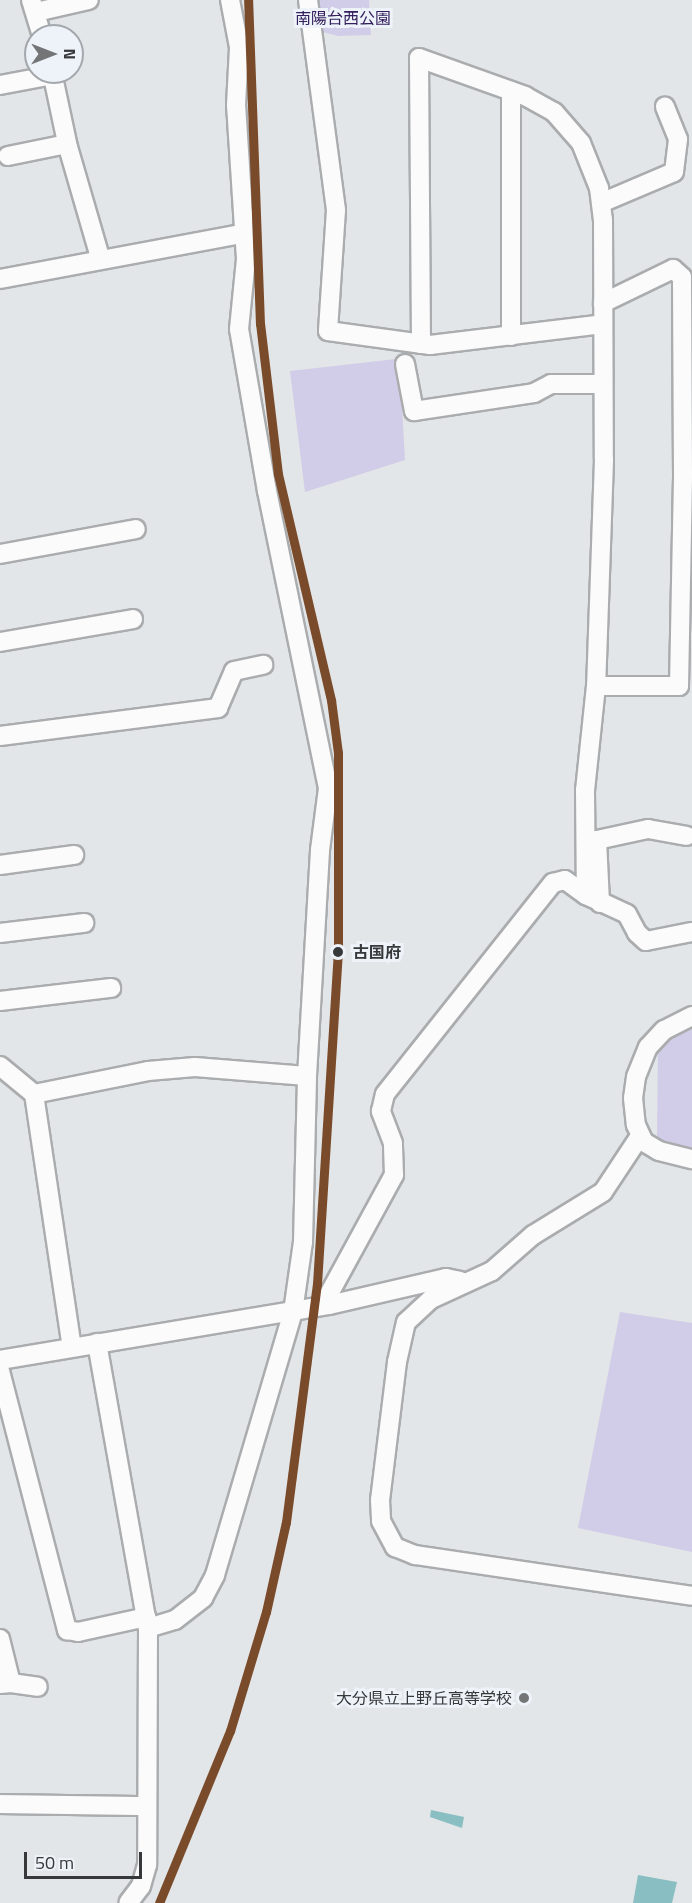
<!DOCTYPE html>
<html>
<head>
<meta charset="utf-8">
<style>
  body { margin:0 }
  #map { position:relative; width:692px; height:1903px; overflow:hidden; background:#e3e6e8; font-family:"Titillium Web","Noto Sans JP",sans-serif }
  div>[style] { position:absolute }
  .green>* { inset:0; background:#d1cce7 }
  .water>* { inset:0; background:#89bec2 }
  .roads { filter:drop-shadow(2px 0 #aaacae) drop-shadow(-2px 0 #aaacae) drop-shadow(0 2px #aaacae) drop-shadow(0 -2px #aaacae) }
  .minor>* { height:18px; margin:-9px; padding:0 9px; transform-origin:9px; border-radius:9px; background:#fbfbfc }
  .rail-1>* { height:9px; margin:-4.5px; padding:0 4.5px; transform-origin:4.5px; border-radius:4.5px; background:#7a4b2a }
  .dots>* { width:16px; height:16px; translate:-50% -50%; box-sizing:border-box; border:3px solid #edf3f9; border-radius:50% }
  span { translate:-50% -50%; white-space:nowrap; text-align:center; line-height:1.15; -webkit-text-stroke:6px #edf3f9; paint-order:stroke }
  .park-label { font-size:16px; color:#35205d }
  .stop-label { font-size:16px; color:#36383a; font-weight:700 }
  .left { translate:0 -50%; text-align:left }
  .poi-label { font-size:16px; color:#36383a }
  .right { translate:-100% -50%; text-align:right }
  .north { position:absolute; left:24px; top:24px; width:60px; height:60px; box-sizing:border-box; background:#edf3f9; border:2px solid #a4a8ad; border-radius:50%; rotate:90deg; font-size:16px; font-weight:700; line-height:24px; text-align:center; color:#36383a }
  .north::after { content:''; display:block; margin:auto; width:21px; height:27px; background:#737577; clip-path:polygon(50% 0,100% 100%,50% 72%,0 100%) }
  .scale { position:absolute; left:24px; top:1852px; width:118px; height:27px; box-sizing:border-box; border:3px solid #36383a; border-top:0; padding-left:8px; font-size:18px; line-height:21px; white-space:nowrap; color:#36383a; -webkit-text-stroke:4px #edf3f9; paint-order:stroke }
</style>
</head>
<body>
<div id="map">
  <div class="green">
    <i style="clip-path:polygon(315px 0,369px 0,371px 35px,338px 36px,319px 31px)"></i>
    <i style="clip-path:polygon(396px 359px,400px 371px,405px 460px,305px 492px,290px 371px)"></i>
    <i style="clip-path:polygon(692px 1029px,692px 1150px,657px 1140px,658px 1045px)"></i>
    <i style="clip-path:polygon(620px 1312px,692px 1323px,692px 1552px,578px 1528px)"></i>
  </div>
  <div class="water">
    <i style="clip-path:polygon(431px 1810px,464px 1817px,462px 1828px,430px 1817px)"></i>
    <i style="clip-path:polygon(638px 1875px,677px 1882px,672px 1903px,633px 1903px)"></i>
  </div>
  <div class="roads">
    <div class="minor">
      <i style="left:31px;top:0;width:38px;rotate:73deg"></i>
      <i style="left:308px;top:0;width:212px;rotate:82.4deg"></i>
      <i style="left:336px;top:210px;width:121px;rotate:93.8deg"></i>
      <i style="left:328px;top:331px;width:103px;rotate:7.8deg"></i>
      <i style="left:430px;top:345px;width:174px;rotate:-6.9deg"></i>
      <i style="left:36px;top:12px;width:54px;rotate:-12.8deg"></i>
      <i style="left:52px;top:72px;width:77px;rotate:78deg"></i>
      <i style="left:68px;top:147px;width:115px;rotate:73.8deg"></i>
      <i style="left:0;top:85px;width:54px;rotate:-10.7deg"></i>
      <i style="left:511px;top:91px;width:245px;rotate:90deg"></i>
      <i style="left:8px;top:156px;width:60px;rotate:-11.5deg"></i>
      <i style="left:601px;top:203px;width:79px;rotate:-23deg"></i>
      <i style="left:674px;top:172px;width:33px;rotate:-83deg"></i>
      <i style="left:678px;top:139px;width:35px;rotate:-112deg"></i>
      <i style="left:0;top:279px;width:249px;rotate:-10.6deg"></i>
      <i style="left:421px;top:344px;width:286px;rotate:-90.4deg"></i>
      <i style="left:419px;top:58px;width:113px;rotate:19.7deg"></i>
      <i style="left:525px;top:96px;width:33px;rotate:29deg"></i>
      <i style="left:554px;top:112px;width:41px;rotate:48.9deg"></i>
      <i style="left:581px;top:143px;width:48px;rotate:68.2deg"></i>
      <i style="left:599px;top:188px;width:31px;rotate:83deg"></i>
      <i style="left:603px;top:219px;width:241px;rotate:89.8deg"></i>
      <i style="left:604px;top:460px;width:226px;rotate:92deg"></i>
      <i style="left:596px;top:686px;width:105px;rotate:96deg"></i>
      <i style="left:585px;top:790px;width:105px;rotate:89.5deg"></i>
      <i style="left:405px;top:364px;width:48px;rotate:79.2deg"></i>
      <i style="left:414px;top:411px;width:121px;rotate:-8.5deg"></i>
      <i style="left:534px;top:393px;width:19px;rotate:-28deg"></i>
      <i style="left:551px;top:384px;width:51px"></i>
      <i style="left:0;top:554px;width:138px;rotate:-10.4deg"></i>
      <i style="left:0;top:642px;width:135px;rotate:-9.8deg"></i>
      <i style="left:596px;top:686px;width:83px"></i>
      <i style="left:679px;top:686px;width:213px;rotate:-88.9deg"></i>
      <i style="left:683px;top:473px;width:196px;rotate:-90.3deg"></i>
      <i style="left:682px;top:277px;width:12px;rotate:-138deg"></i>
      <i style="left:673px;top:269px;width:78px;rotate:154.1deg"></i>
      <i style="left:0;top:736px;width:220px;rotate:-7.3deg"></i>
      <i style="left:218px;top:708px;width:40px;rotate:-66.6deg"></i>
      <i style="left:234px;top:671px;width:30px;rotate:-12deg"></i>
      <i style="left:0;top:865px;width:75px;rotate:-7.7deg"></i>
      <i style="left:600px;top:903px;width:63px;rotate:-92.7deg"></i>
      <i style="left:597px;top:840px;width:52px;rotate:-12.2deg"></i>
      <i style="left:648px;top:829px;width:39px;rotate:10deg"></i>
      <i style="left:0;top:933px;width:85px;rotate:-6.8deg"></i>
      <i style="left:0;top:1001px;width:112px;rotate:-6.7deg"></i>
      <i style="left:692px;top:1016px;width:31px;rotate:153deg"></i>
      <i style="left:664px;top:1030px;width:23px;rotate:133deg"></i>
      <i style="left:648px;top:1047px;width:32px;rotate:112deg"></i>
      <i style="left:636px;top:1077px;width:21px;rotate:98deg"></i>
      <i style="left:633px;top:1098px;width:27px;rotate:84deg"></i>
      <i style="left:636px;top:1125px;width:19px;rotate:65deg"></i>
      <i style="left:644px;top:1142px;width:17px;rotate:31deg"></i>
      <i style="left:659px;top:1151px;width:34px;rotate:14deg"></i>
      <i style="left:0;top:1066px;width:44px;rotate:39.5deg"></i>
      <i style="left:34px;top:1094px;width:256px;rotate:81.5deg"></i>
      <i style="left:34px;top:1094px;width:116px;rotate:-11.4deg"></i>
      <i style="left:148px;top:1071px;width:47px;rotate:-4.9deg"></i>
      <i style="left:195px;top:1067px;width:112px;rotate:4.6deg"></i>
      <i style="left:640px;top:1136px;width:67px;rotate:123.5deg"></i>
      <i style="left:603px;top:1192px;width:82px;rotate:148.4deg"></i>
      <i style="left:533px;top:1235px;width:55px;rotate:138.7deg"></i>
      <i style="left:492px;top:1271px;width:67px;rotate:155.3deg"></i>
      <i style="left:431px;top:1299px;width:34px;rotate:137deg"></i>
      <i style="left:406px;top:1322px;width:41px;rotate:102.7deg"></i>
      <i style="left:397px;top:1362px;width:139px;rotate:97deg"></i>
      <i style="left:380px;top:1500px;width:21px;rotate:87deg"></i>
      <i style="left:381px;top:1521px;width:30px;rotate:62deg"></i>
      <i style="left:395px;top:1547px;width:22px;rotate:22deg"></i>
      <i style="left:415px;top:1555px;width:280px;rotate:8.4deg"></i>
      <i style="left:329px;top:1305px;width:120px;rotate:-13deg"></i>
      <i style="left:446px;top:1278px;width:14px;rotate:12deg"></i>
      <i style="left:97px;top:1343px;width:290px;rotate:79.9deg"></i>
      <i style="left:148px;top:1628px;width:237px;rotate:90.2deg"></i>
      <i style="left:147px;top:1865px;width:22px;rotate:106deg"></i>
      <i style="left:141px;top:1886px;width:21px;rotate:127deg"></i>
      <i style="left:0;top:1360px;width:334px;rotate:-9.5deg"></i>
      <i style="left:329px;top:1305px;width:11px;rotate:-90deg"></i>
      <i style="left:329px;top:1294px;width:136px;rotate:-61.4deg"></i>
      <i style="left:394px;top:1175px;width:32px;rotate:-92deg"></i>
      <i style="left:393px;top:1143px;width:34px;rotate:-111deg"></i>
      <i style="left:381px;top:1111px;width:17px;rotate:-77deg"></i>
      <i style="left:385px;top:1094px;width:270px;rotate:-51.5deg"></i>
      <i style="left:553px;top:883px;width:12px;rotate:-14deg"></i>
      <i style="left:565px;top:880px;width:26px;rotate:36deg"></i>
      <i style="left:586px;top:895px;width:45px;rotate:24.9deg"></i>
      <i style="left:627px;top:914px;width:21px;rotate:62deg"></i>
      <i style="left:637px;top:933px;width:12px;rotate:42deg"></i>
      <i style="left:646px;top:941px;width:47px;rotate:-11.1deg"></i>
      <i style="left:0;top:1371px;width:268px;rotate:75.5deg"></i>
      <i style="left:67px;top:1630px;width:11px;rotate:10deg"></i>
      <i style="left:78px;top:1632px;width:70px;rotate:-12.4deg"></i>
      <i style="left:148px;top:1628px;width:28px;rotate:-17deg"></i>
      <i style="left:175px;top:1620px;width:36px;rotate:-38deg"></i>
      <i style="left:203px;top:1598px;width:26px;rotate:-62deg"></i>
      <i style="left:215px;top:1575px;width:274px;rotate:-73.5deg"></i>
      <i style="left:293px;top:1312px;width:71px;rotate:-81.9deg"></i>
      <i style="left:303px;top:1242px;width:166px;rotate:-88.6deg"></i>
      <i style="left:307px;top:1076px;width:226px;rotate:-86.7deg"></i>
      <i style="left:320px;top:850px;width:63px;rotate:-82.6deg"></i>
      <i style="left:328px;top:788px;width:303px;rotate:-101.6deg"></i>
      <i style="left:267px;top:491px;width:164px;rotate:-99.8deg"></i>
      <i style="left:239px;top:329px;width:70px;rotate:-84.3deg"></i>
      <i style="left:246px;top:259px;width:154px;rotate:-93.7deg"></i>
      <i style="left:236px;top:105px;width:58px;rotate:-87deg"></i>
      <i style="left:239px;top:47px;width:48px;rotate:-100.8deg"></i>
      <i style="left:0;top:1639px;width:45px;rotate:76deg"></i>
      <i style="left:11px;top:1683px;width:11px;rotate:175deg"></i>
      <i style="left:11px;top:1683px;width:27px;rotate:8deg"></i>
      <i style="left:0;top:1804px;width:146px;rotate:0.8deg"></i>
    </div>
  </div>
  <div class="rail-1">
    <i style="left:159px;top:1903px;width:186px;rotate:-67.6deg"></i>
    <i style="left:230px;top:1731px;width:124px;rotate:-73.2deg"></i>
    <i style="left:266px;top:1612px;width:92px;rotate:-77.5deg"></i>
    <i style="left:286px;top:1522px;width:240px;rotate:-82.6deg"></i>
    <i style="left:317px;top:1284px;width:332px;rotate:-86.4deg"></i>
    <i style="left:338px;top:953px;width:200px;rotate:-90deg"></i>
    <i style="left:338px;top:753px;width:53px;rotate:-97.5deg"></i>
    <i style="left:331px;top:700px;width:232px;rotate:-103.2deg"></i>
    <i style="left:278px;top:474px;width:151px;rotate:-96.8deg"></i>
    <i style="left:260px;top:324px;width:324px;rotate:-92.1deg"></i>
  </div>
  <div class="dots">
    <i style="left:338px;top:952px;background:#36383a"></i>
    <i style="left:524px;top:1698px;background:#737577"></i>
  </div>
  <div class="park-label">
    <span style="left:343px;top:18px">南陽台西公園</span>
  </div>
  <div class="stop-label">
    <span class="left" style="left:353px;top:952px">古国府</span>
  </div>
  <div class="poi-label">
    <span class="right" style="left:512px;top:1698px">大分県立上野丘高等学校</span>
  </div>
  <div class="north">N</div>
  <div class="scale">50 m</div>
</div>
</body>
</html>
